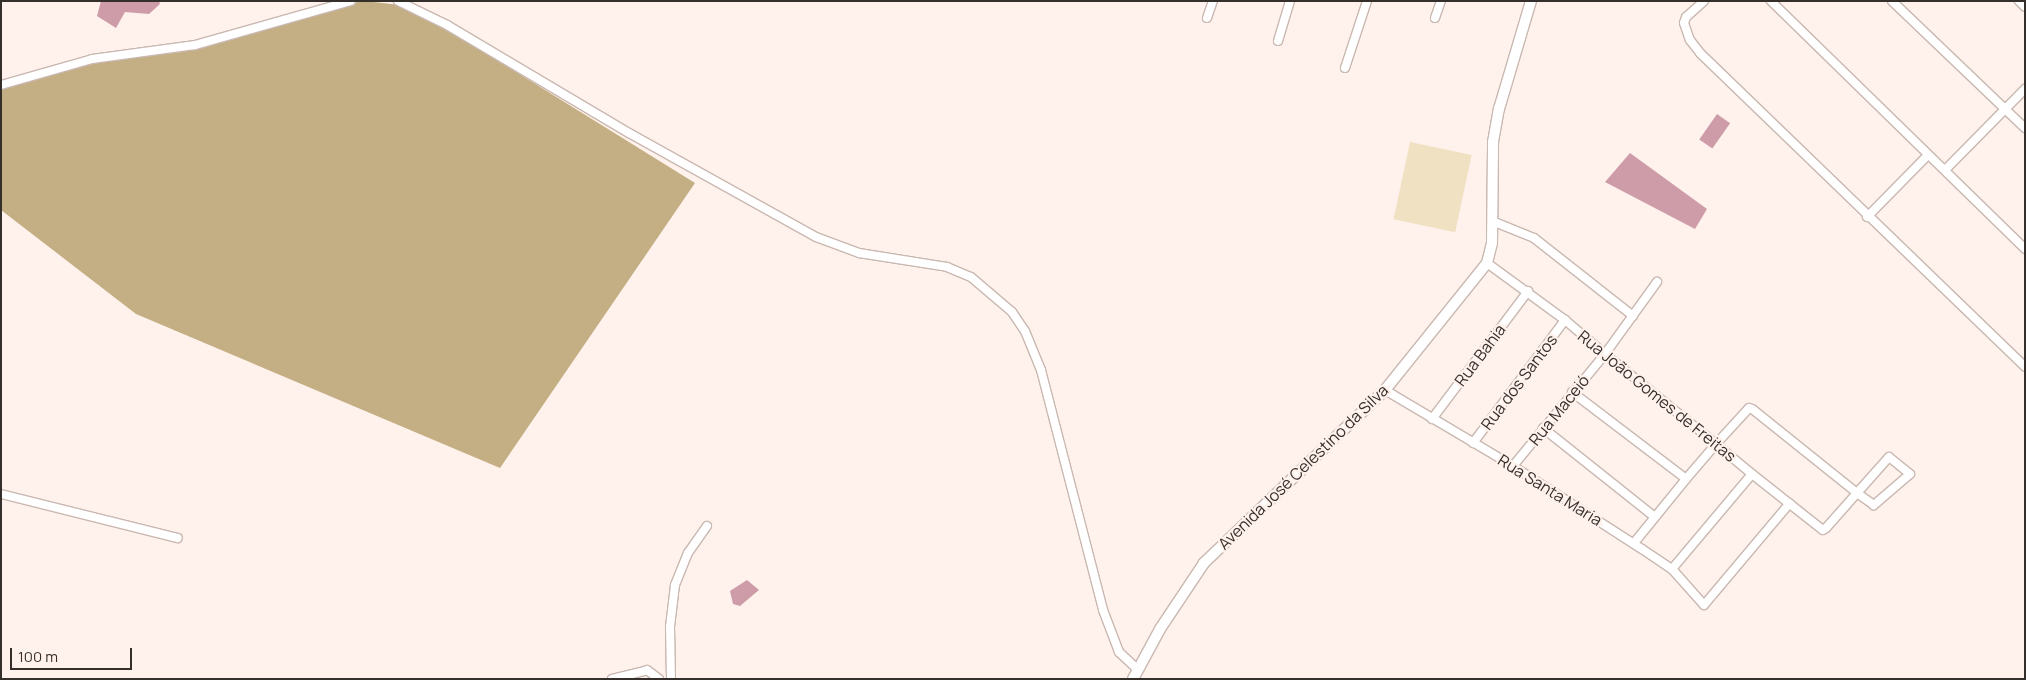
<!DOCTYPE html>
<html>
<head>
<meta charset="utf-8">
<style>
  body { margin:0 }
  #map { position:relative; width:2026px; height:680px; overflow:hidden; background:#fff1eb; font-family:Manrope,sans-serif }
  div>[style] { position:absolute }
  .green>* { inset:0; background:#f0e1c2; transform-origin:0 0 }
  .forest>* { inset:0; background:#c4af85 }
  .water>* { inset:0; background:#ce9ca8; transform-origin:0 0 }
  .roads { filter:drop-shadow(1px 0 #c9b8b1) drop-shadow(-1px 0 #c9b8b1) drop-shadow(0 1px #c9b8b1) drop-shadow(0 -1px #c9b8b1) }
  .minor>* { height:8px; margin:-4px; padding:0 4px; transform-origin:4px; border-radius:4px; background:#fff }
  .tertiary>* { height:10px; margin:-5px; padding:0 5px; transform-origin:5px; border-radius:5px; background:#fff }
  span { translate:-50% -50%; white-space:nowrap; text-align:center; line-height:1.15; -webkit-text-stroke:4.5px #fff1eb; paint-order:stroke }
  .street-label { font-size:16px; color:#352f2c }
  .frame { position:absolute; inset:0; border:2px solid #352f2c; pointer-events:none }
  .scale { position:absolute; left:10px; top:648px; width:122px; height:22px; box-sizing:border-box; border:2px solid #352f2c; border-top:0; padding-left:6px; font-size:15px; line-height:18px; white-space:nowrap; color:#352f2c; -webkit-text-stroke:4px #fff1eb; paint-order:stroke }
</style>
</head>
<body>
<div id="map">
  <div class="green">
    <i style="left:1410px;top:142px;width:63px;height:79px;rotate:12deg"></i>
  </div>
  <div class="forest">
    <i style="clip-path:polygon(365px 1px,400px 5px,445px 28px,695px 183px,500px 468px,136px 314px,1px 210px,1px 85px,92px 59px,182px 52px,337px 5px)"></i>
  </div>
  <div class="water">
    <i style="clip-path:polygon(101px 1px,159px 1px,160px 4px,149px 14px,125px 12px,116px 28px,97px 16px)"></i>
    <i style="left:1717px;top:114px;width:16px;height:31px;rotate:35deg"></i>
    <i style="clip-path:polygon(1630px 153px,1707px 209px,1695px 229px,1605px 182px)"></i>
    <i style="clip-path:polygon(747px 580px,759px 590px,740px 606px,733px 604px,730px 591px)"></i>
  </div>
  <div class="roads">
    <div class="minor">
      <i style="left:398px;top:1px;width:55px;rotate:26.1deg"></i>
      <i style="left:447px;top:25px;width:212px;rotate:30.7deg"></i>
      <i style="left:629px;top:133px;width:214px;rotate:29.1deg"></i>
      <i style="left:816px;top:237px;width:46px;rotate:20.4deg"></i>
      <i style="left:859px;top:253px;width:89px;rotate:9deg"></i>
      <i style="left:947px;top:267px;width:26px;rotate:23deg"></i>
      <i style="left:971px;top:277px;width:54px;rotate:40.5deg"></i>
      <i style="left:1012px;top:312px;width:23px;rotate:56deg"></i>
      <i style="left:1025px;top:331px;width:42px;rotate:67.7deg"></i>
      <i style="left:1041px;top:370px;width:248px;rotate:75.5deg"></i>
      <i style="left:1103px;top:610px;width:45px;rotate:69.1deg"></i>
      <i style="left:1119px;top:652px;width:26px;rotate:43deg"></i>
      <i style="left:1704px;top:1px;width:24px;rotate:138deg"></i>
      <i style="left:1686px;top:17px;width:6px;rotate:108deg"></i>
      <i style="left:1684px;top:23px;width:18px;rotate:71deg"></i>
      <i style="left:1690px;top:40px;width:16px;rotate:52deg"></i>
      <i style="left:1700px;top:53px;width:452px;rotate:44deg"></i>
      <i style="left:1771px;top:1px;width:355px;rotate:44.3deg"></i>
      <i style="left:1892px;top:1px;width:184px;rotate:43.7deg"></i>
      <i style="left:2019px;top:1px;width:8px;rotate:45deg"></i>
      <i style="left:1207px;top:18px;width:18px;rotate:-71deg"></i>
      <i style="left:1435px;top:18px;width:18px;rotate:-71deg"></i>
      <i style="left:1278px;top:41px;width:42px;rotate:-73.3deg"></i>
      <i style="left:1345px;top:68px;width:71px;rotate:-71.8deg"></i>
      <i style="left:1px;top:85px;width:95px;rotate:-15.9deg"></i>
      <i style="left:92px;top:59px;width:104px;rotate:-7.7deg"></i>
      <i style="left:195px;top:45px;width:162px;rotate:-15.8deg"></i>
      <i style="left:1945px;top:170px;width:114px;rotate:-45.4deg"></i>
      <i style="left:1867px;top:217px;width:87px;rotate:-45.5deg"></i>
      <i style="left:1492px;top:221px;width:45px;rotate:22deg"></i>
      <i style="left:1534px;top:238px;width:126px;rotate:38.2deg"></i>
      <i style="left:1487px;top:263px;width:97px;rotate:36.2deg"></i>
      <i style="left:1565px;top:320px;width:52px;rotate:40.4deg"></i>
      <i style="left:1605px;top:354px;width:143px;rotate:39deg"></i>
      <i style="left:1716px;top:444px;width:47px;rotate:39.8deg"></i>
      <i style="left:1752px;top:474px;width:90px;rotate:38.3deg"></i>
      <i style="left:1823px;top:530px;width:4px;rotate:-34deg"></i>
      <i style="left:1826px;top:528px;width:47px;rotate:-48.5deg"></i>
      <i style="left:1857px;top:493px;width:48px;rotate:-48.4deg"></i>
      <i style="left:1889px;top:457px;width:27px;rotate:39deg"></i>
      <i style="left:1910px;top:474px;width:48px;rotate:139.3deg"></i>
      <i style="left:1874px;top:505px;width:21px;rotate:-145deg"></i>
      <i style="left:1857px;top:493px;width:134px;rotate:-141.3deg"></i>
      <i style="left:1752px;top:409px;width:3px;rotate:-162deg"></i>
      <i style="left:1749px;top:408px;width:49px;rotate:132.5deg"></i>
      <i style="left:1716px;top:444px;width:46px;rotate:130.6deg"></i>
      <i style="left:1686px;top:479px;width:82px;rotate:129.1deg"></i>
      <i style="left:1385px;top:390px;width:149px;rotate:30.7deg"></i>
      <i style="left:1513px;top:466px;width:153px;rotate:32.8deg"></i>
      <i style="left:1642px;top:549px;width:36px;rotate:34deg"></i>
      <i style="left:1672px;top:569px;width:48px;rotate:48.4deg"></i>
      <i style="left:1704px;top:605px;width:133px;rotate:-49.9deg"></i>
      <i style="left:1572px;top:392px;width:143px;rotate:37.3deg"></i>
      <i style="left:1432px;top:419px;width:160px;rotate:-53.1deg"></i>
      <i style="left:1543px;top:428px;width:143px;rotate:38.5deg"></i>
      <i style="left:1473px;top:443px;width:154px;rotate:-53.2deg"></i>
      <i style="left:1513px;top:466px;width:145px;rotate:-50.6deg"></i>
      <i style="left:1605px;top:354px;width:89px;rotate:-54.2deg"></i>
      <i style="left:1px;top:494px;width:182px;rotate:14deg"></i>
      <i style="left:1672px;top:569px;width:124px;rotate:-49.9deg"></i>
      <i style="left:612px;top:679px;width:36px;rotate:-14deg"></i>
      <i style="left:647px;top:670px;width:15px;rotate:37deg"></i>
      <i style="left:671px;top:679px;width:52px;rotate:-91.1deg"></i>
      <i style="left:670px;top:627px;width:42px;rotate:-83.2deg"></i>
      <i style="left:675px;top:585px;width:35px;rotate:-68deg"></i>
      <i style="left:688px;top:553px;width:33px;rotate:-55deg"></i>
    </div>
    <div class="tertiary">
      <i style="left:1133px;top:679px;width:57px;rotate:-61.6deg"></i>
      <i style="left:1160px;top:629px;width:79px;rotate:-56.3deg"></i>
      <i style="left:1204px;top:563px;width:250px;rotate:-43.7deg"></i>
      <i style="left:1385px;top:390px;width:163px;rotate:-51.2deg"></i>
      <i style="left:1487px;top:263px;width:21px;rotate:-76deg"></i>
      <i style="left:1492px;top:243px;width:101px;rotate:-89.4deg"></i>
      <i style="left:1493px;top:142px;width:34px;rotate:-80deg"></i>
      <i style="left:1499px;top:109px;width:113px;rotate:-73.5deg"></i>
    </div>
  </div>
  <div class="street-label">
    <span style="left:1480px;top:355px;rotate:-53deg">Rua Bahia</span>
    <span style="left:1519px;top:382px;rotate:-53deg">Rua dos Santos</span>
    <span style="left:1657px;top:396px;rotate:39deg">Rua João Gomes de Freitas</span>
    <span style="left:1559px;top:410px;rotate:-51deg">Rua Maceió</span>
    <span style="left:1303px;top:467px;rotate:-44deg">Avenida José Celestino da Silva</span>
    <span style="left:1550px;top:490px;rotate:32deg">Rua Santa Maria</span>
  </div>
  <div class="frame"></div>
  <div class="scale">100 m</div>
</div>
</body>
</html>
